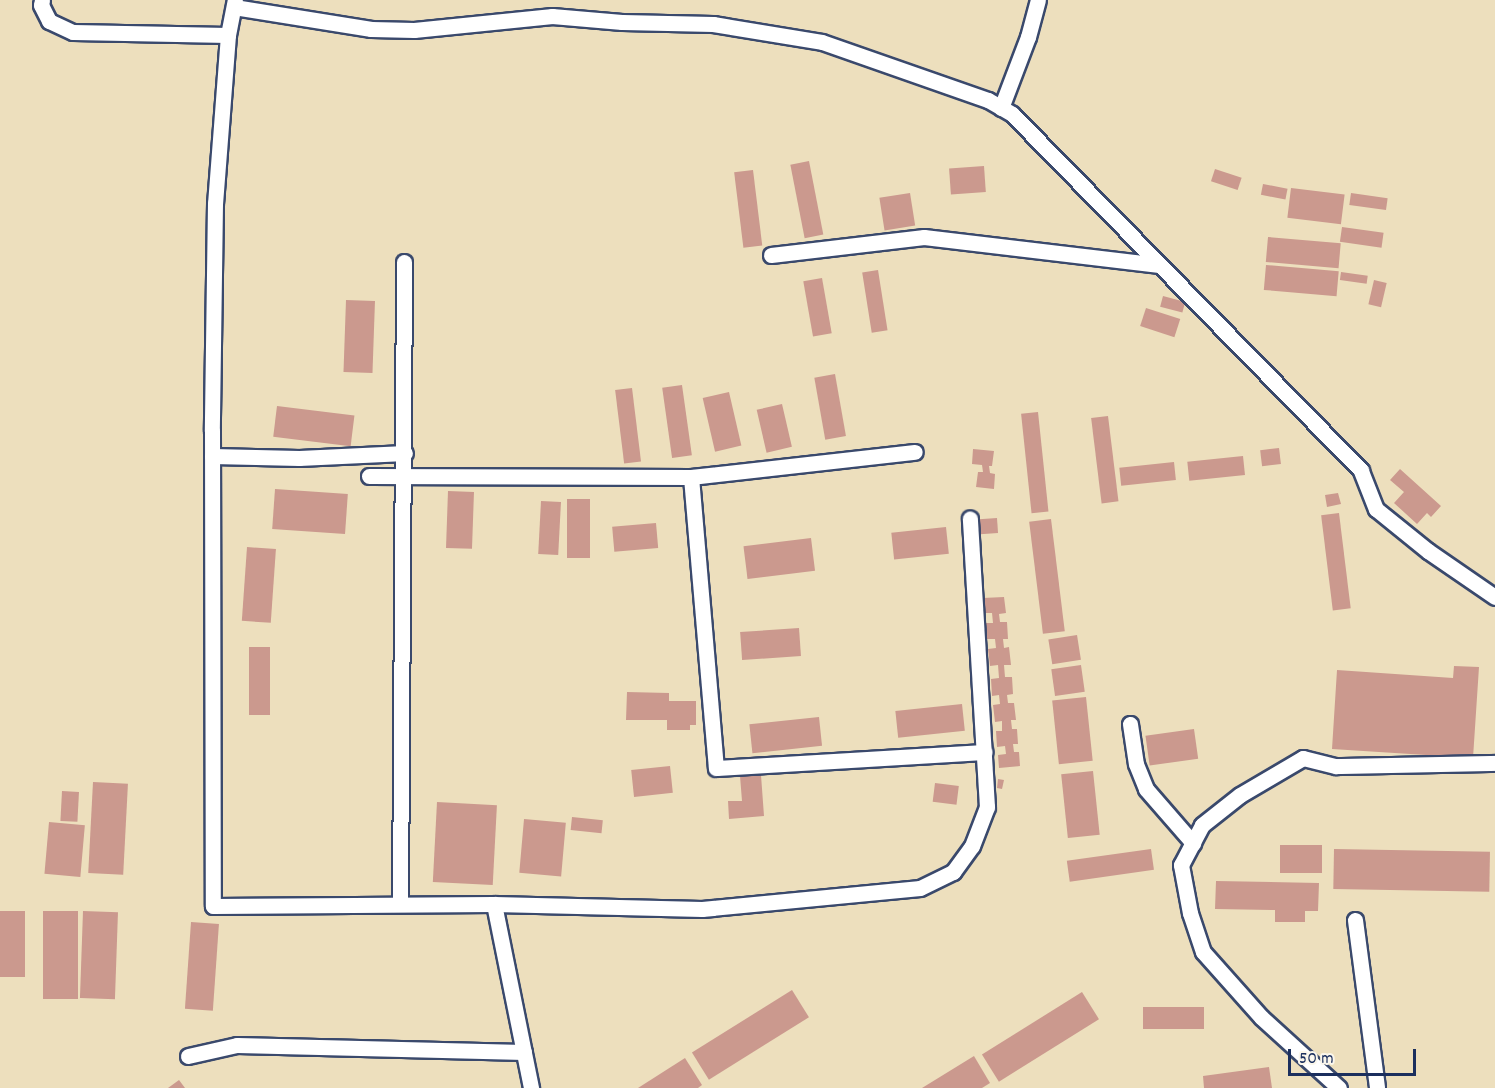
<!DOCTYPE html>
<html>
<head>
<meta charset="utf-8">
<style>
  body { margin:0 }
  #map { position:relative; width:1495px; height:1088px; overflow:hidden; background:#eddfbd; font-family:Dekko,sans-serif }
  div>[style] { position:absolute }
  .building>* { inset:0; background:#cb998e; transform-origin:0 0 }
  .roads { filter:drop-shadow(2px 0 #3a496c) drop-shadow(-2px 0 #3a496c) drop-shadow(0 2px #3a496c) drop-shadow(0 -2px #3a496c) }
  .minor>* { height:15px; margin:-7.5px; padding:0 7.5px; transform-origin:7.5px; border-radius:7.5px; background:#fff }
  span { translate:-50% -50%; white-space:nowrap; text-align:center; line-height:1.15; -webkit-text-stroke:5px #fbf7ec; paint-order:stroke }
  .scale { position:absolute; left:1288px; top:1049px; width:128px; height:27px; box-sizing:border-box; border:3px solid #1b2f5e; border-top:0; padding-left:8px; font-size:18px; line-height:21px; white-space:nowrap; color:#1b2f5e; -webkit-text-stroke:4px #fbf7ec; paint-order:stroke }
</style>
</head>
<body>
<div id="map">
  <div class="building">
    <i style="left:809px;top:161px;width:75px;height:19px;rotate:79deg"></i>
    <i style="left:984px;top:166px;width:26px;height:35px;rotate:86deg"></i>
    <i style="left:1215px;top:169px;width:28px;height:13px;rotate:18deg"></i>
    <i style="left:753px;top:170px;width:76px;height:19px;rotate:83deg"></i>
    <i style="left:1263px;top:184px;width:25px;height:11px;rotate:11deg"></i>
    <i style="left:1291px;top:188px;width:54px;height:30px;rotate:7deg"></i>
    <i style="left:910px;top:193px;width:33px;height:31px;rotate:81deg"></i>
    <i style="left:1351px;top:193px;width:37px;height:12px;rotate:8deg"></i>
    <i style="left:1342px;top:227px;width:42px;height:15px;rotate:8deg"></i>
    <i style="left:1268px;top:237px;width:73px;height:25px;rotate:5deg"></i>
    <i style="left:1266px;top:265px;width:73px;height:25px;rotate:5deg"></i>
    <i style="left:878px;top:270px;width:61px;height:16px;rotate:81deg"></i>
    <i style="left:1341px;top:272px;width:27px;height:8px;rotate:8deg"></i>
    <i style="left:822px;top:278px;width:56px;height:19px;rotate:80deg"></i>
    <i style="left:1374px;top:280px;width:13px;height:25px;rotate:13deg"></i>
    <i style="left:1163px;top:296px;width:23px;height:11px;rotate:15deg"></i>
    <i style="left:346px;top:300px;width:29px;height:72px;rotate:2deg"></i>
    <i style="left:1146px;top:308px;width:36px;height:19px;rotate:18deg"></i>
    <i style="left:835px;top:374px;width:63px;height:21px;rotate:80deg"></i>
    <i style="left:682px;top:385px;width:71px;height:20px;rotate:82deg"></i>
    <i style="left:632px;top:388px;width:74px;height:17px;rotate:83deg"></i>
    <i style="left:729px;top:392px;width:55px;height:27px;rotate:77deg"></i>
    <i style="left:782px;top:404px;width:44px;height:26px;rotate:77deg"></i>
    <i style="left:277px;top:406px;width:78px;height:31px;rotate:7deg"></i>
    <i style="left:1038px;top:412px;width:100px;height:17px;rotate:84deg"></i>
    <i style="left:1108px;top:416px;width:86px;height:17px;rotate:83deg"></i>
    <i style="left:1279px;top:448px;width:16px;height:19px;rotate:83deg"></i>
    <i style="clip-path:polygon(973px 449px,994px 451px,992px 466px,989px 466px,990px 473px,995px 474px,994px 489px,976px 487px,978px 472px,983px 472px,982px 465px,972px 464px)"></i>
    <i style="left:1243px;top:456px;width:19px;height:56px;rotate:84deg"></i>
    <i style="left:1174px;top:462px;width:18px;height:55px;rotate:84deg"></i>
    <i style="clip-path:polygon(1400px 469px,1441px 506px,1431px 517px,1427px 513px,1417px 524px,1394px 503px,1404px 492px,1390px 480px)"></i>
    <i style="left:275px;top:489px;width:73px;height:40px;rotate:4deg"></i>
    <i style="left:448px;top:491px;width:26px;height:57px;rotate:2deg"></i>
    <i style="clip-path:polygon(1338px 493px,1341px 504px,1327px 507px,1325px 495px)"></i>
    <i style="left:567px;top:499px;width:23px;height:59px"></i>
    <i style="left:541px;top:501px;width:20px;height:53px;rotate:3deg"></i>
    <i style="left:1339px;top:513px;width:96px;height:18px;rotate:83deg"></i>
    <i style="left:997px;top:518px;width:15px;height:18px;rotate:86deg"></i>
    <i style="left:1051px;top:519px;width:113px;height:22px;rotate:83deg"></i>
    <i style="left:656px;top:523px;width:25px;height:44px;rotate:85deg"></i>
    <i style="left:946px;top:527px;width:27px;height:55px;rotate:84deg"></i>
    <i style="left:811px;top:538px;width:33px;height:68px;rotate:83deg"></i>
    <i style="left:247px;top:547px;width:29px;height:74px;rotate:4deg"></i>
    <i style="clip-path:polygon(1004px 597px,1006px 613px,999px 614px,1000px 622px,1007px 622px,1008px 639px,1003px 639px,1004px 648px,1009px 647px,1011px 665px,1004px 665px,1005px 677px,1012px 677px,1013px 694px,1007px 695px,1008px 703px,1014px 703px,1016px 720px,1011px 720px,1012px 729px,1017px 729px,1018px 744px,1013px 744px,1014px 752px,1019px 752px,1020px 766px,999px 768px,998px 755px,1006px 754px,1005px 746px,997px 747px,996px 731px,1002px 731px,1002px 721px,995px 722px,993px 705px,1000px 704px,999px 695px,992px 696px,991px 679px,999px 678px,998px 665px,990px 666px,988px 649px,996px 648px,995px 639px,987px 639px,985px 623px,993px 623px,992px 613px,985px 613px,983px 598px)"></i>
    <i style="left:799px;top:628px;width:28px;height:59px;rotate:86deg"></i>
    <i style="left:1077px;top:635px;width:25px;height:29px;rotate:81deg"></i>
    <i style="left:249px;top:647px;width:21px;height:68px"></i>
    <i style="left:1081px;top:665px;width:27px;height:30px;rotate:82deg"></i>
    <i style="clip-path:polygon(1454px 666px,1479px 667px,1473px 758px,1332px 749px,1337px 670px,1453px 678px)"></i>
    <i style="clip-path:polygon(627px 692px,669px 693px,669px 701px,696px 701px,696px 725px,690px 725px,690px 730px,667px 730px,667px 720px,626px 720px)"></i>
    <i style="left:1086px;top:697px;width:64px;height:34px;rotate:84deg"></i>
    <i style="left:962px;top:704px;width:27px;height:67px;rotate:84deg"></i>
    <i style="left:819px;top:717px;width:29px;height:70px;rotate:84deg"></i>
    <i style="left:1194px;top:729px;width:30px;height:49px;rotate:82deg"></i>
    <i style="left:670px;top:766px;width:27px;height:39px;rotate:84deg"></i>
    <i style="left:1093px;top:771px;width:64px;height:32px;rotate:84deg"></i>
    <i style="clip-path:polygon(761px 775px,764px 816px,729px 819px,728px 801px,742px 801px,740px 776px)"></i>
    <i style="clip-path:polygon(998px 779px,1004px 780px,1002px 789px,997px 788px)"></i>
    <i style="left:93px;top:782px;width:35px;height:91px;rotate:3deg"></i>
    <i style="left:935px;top:783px;width:24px;height:19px;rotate:7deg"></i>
    <i style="left:62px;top:791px;width:17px;height:30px;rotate:3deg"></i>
    <i style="left:437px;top:802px;width:60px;height:80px;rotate:3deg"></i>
    <i style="left:572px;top:817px;width:31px;height:13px;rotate:6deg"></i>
    <i style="left:524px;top:819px;width:42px;height:54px;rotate:5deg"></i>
    <i style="left:49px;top:822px;width:36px;height:52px;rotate:5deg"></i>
    <i style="left:1280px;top:845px;width:42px;height:28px"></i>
    <i style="left:1151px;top:849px;width:21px;height:85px;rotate:82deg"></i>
    <i style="left:1334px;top:849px;width:156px;height:40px;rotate:1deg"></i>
    <i style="clip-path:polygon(1216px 881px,1319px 883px,1318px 911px,1305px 911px,1305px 922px,1275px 922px,1275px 910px,1215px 909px)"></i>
    <i style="left:0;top:911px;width:25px;height:66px"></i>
    <i style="left:43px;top:911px;width:35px;height:88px"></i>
    <i style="left:83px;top:911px;width:35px;height:87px;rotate:2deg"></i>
    <i style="left:191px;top:922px;width:28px;height:87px;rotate:4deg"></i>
    <i style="left:792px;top:990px;width:32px;height:118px;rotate:58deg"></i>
    <i style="left:1082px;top:992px;width:32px;height:118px;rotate:58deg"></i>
    <i style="left:1204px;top:1007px;width:22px;height:61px;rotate:90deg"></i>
    <i style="clip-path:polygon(974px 1056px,990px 1083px,982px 1088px,922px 1088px)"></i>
    <i style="clip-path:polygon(685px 1058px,702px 1085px,698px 1088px,638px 1088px)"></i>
    <i style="clip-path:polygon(1269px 1067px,1272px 1088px,1204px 1088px,1203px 1076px)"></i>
    <i style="clip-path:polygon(179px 1080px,185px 1088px,168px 1088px)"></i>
  </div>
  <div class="roads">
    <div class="minor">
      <i style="left:42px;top:0;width:5px;rotate:101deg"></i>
      <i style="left:41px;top:5px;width:18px;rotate:63deg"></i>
      <i style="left:49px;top:21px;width:26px;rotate:25deg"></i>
      <i style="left:73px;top:32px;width:155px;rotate:1.1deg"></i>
      <i style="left:228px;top:35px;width:169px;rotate:94.4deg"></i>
      <i style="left:215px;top:203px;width:228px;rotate:90.8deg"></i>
      <i style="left:212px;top:431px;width:475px;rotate:89.9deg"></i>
      <i style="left:213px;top:906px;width:281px;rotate:-0.4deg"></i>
      <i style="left:494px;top:904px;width:208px;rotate:1.4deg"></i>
      <i style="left:702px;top:909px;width:219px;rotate:-5.5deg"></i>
      <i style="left:920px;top:888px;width:37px;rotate:-26deg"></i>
      <i style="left:953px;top:872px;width:32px;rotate:-54deg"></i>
      <i style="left:972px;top:846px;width:42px;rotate:-69deg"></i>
      <i style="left:987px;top:807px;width:289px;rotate:-93.4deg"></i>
      <i style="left:234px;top:7px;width:139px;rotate:9.1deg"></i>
      <i style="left:371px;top:29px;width:43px;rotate:1.3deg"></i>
      <i style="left:414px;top:30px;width:139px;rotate:-5.8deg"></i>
      <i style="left:552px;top:16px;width:70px;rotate:4.9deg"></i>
      <i style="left:622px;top:22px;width:91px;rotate:1.3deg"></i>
      <i style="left:713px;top:24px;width:110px;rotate:9.4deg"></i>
      <i style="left:822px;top:42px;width:176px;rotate:19.3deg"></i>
      <i style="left:988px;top:100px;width:28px;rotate:30deg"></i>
      <i style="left:1012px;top:114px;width:499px;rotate:45.6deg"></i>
      <i style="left:1361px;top:471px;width:41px;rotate:68.5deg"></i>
      <i style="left:1376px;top:509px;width:67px;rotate:38.9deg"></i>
      <i style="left:1428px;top:551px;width:81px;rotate:34.5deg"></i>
      <i style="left:228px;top:35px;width:36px;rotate:-79deg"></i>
      <i style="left:1001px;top:108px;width:76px;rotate:-69.2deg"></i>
      <i style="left:1028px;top:37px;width:38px;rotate:-75deg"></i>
      <i style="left:771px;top:255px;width:154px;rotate:-6.7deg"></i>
      <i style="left:924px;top:237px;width:237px;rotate:6.8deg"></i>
      <i style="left:212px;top:456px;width:87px;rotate:1.3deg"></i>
      <i style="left:299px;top:458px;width:106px;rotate:-2.7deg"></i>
      <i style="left:369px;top:476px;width:322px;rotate:0.2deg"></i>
      <i style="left:691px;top:477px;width:225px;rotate:-6.4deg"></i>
      <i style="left:691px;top:477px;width:292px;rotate:85.1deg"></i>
      <i style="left:716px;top:768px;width:269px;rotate:-3.4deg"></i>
      <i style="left:1130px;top:724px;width:40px;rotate:81.5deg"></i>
      <i style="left:1136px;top:764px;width:27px;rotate:68deg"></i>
      <i style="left:1146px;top:789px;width:72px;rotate:49deg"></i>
      <i style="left:400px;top:904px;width:642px;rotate:-89.64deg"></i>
      <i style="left:494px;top:904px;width:188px;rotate:78.6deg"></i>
      <i style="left:1355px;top:920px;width:169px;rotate:82.5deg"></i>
      <i style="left:188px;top:1056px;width:50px;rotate:-12.7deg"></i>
      <i style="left:237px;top:1045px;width:287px;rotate:1.4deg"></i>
      <i style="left:1339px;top:1088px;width:105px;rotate:-137.7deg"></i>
      <i style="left:1261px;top:1017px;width:87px;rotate:-131.7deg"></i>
      <i style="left:1203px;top:952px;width:41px;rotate:-108.4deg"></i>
      <i style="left:1190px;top:913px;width:49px;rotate:-100.6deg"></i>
      <i style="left:1181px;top:865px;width:45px;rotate:-62.3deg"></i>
      <i style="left:1202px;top:825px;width:48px;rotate:-38.3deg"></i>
      <i style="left:1240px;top:795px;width:73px;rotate:-30.4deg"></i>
      <i style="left:1303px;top:758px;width:34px;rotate:14deg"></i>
      <i style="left:1336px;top:766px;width:159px;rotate:-1.1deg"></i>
    </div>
  </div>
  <div class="scale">50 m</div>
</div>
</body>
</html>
